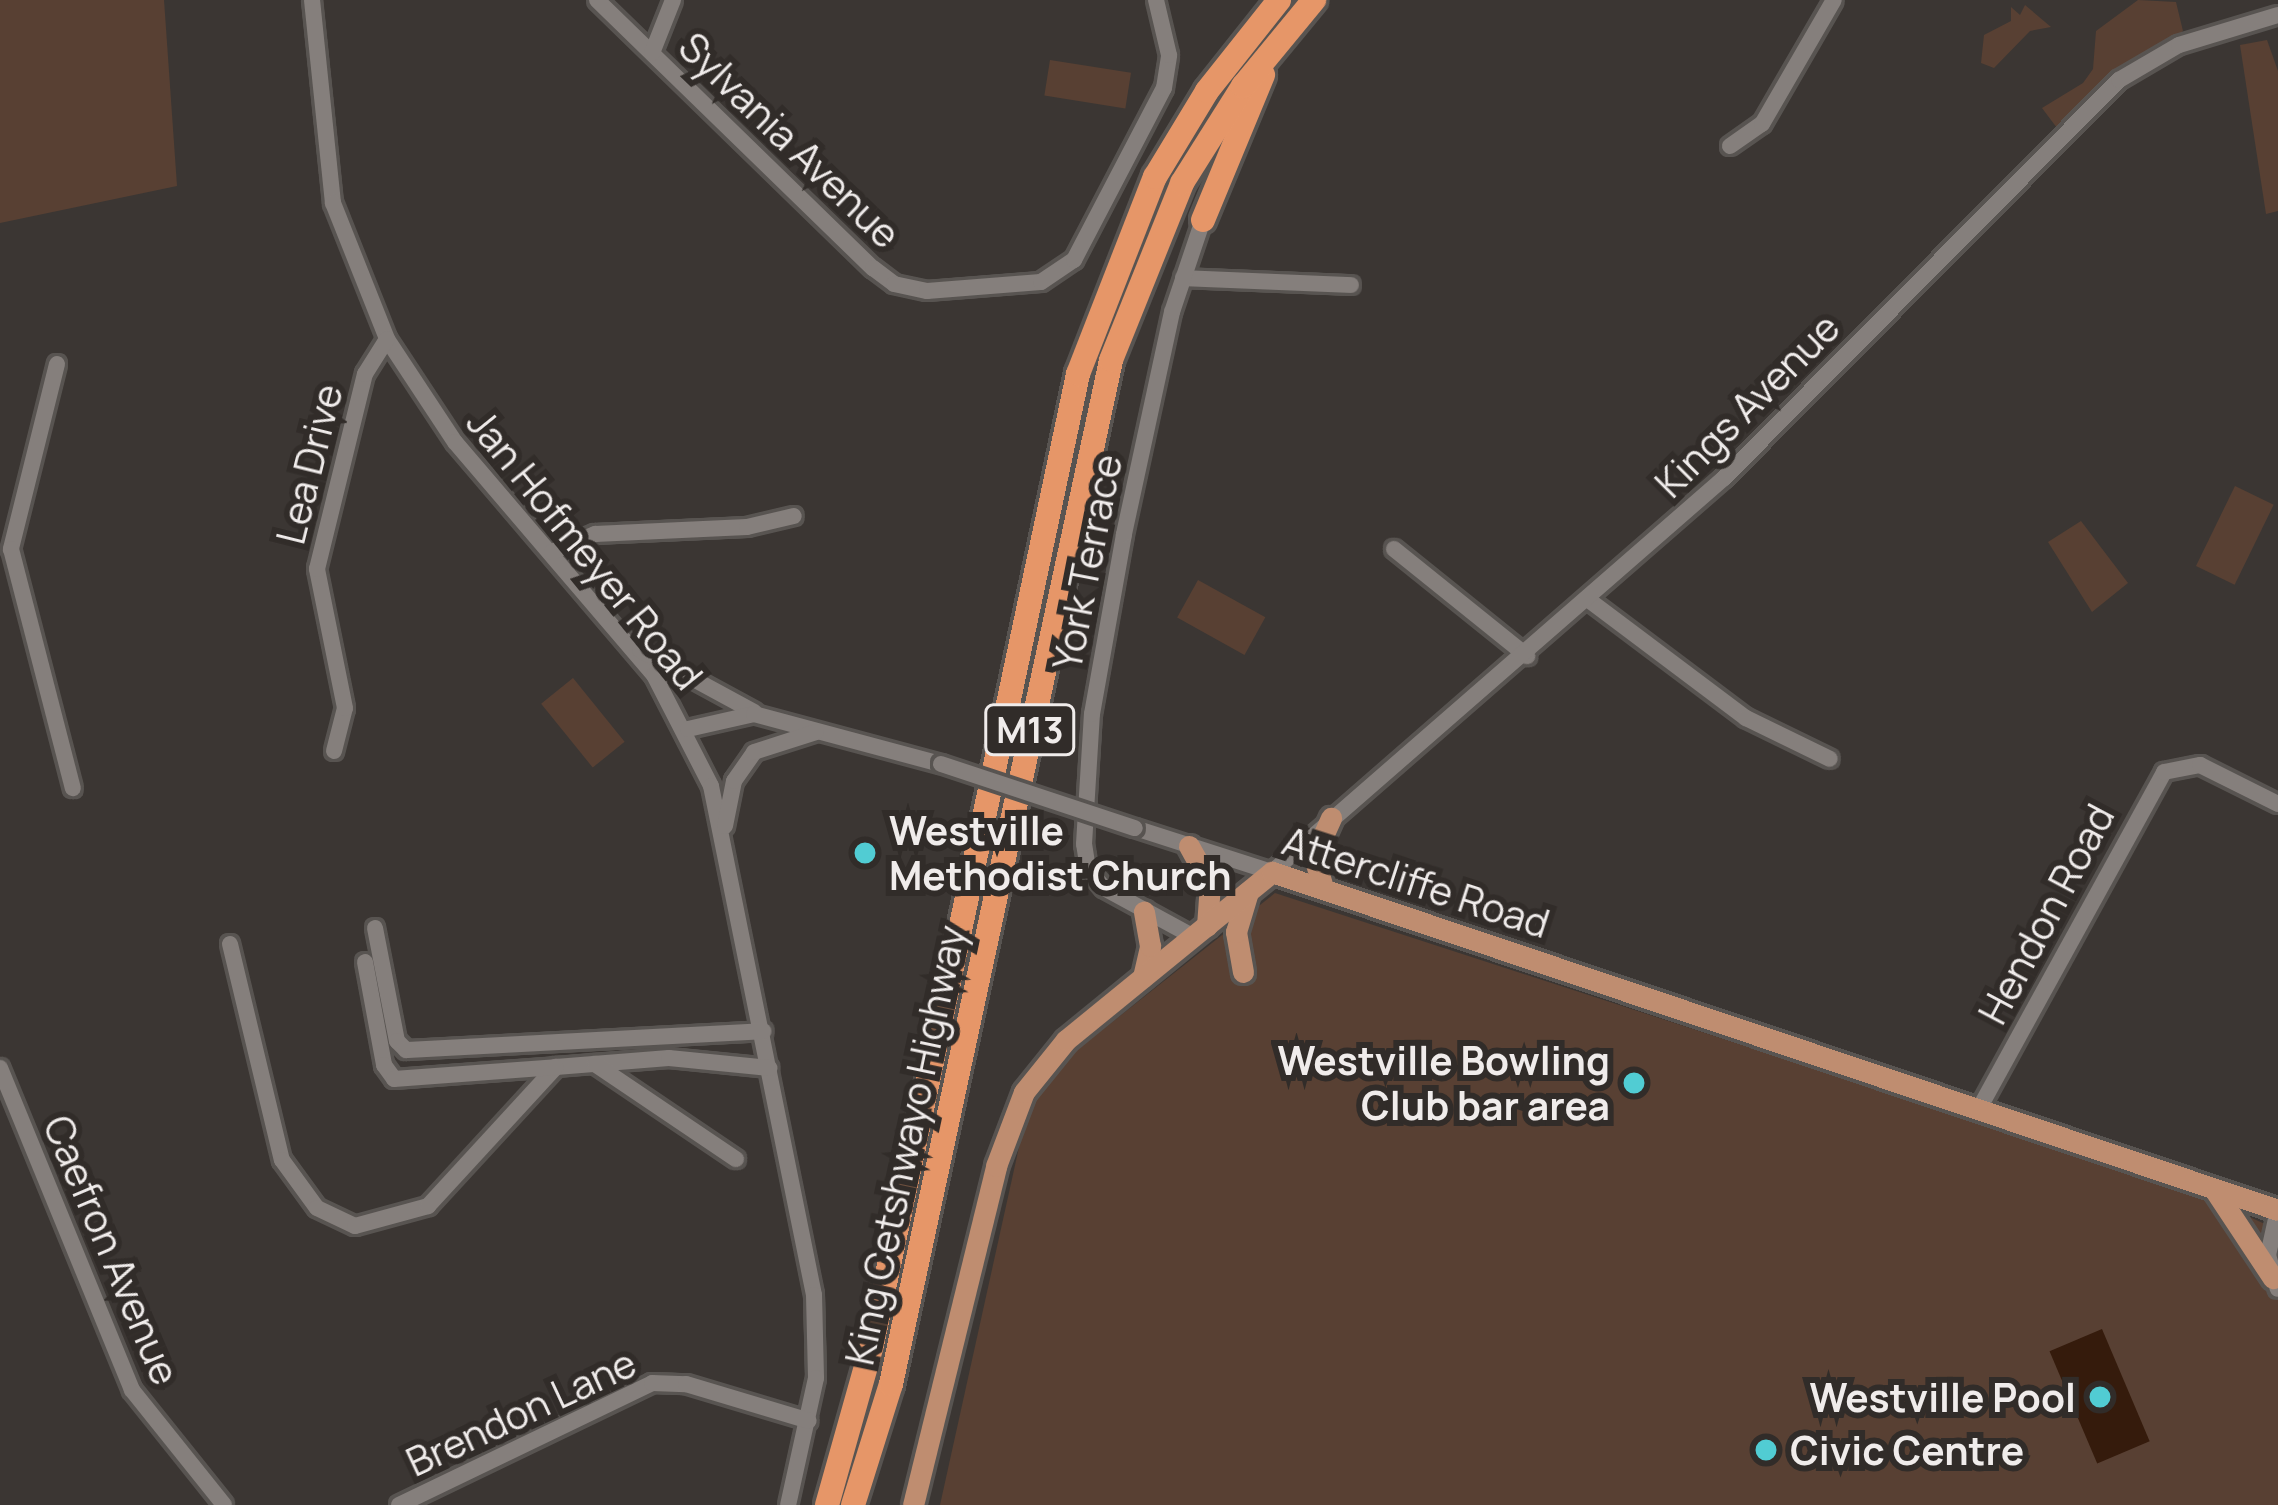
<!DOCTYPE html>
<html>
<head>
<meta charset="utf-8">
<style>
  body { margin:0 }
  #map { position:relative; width:2278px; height:1505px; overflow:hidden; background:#3b3633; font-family:Manrope,sans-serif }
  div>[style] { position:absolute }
  .green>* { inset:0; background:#584033; transform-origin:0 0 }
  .water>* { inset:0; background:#351b0c; transform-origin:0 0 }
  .roads { filter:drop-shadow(3px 0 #585451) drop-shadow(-3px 0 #585451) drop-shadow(0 3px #585451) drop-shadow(0 -3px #585451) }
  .minor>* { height:16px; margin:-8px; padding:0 8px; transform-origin:8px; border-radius:8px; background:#857f7c }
  .major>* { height:21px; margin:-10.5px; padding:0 10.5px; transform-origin:10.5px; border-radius:10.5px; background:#bf8d70 }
  .highway>* { height:24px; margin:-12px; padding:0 12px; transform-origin:12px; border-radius:12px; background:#e69668 }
  .bridges { filter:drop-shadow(3px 0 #585451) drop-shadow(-3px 0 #585451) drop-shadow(0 3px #585451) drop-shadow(0 -3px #585451) }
  .minor-bridge>* { height:16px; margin:-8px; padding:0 8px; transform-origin:8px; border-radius:8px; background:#857f7c }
  .dots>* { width:33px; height:33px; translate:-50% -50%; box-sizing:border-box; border:6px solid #312c29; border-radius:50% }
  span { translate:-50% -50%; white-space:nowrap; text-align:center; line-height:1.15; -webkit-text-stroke:12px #312c29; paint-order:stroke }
  .shield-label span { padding:3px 9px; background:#312c29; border:3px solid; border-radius:9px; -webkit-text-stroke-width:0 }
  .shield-label { font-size:36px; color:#f0eceb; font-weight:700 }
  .street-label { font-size:39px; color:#f0eceb }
  .poi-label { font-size:39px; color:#f0eceb; font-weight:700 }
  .left { translate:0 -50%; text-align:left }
  .right { translate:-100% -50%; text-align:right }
</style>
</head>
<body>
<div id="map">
  <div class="green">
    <i style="clip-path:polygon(0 0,164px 0,177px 186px,0 223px)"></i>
    <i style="clip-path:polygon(2138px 0,2176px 2px,2183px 31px,2057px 128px,2042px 108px,2083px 83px,2093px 69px,2096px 31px)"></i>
    <i style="clip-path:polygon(2025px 5px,2051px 27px,2030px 31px,1994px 68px,1981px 63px,1984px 35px,2011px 21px,2011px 7px,2020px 15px)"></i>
    <i style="clip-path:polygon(2267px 40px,2278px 71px,2278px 211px,2266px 214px,2240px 45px)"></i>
    <i style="left:1050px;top:60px;width:82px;height:36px;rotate:9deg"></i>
    <i style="left:2235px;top:486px;width:43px;height:89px;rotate:26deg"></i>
    <i style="clip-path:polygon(2081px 521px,2128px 583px,2092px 612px,2048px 542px)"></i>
    <i style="left:1198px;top:580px;width:77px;height:43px;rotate:29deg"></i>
    <i style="left:573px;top:678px;width:82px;height:41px;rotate:51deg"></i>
    <i style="clip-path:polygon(1275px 893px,2197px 1193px,2278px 1230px,2278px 1505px,940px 1505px,1027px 1111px,1053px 1069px)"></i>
  </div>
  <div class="water">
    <i style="left:2102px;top:1329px;width:122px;height:57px;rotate:67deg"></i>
  </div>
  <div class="roads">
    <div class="minor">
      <i style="left:312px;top:0;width:204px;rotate:84.1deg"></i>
      <i style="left:333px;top:203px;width:146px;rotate:68.3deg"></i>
      <i style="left:387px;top:339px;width:123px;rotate:56.6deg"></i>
      <i style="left:455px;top:442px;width:306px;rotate:49.5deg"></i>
      <i style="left:654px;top:675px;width:125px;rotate:62.8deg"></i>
      <i style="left:711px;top:786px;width:519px;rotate:78.56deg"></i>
      <i style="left:814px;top:1295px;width:83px;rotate:88.6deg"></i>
      <i style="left:816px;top:1378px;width:130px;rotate:102.4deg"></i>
      <i style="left:597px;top:0;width:385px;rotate:44.2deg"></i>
      <i style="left:873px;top:268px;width:26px;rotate:37deg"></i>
      <i style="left:894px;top:284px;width:34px;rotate:12deg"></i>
      <i style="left:927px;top:291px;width:114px;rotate:-4.5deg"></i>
      <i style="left:1041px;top:282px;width:40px;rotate:-34deg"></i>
      <i style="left:1074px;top:260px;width:194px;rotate:-62.4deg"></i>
      <i style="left:1164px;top:88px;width:33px;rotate:-81deg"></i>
      <i style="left:1169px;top:55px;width:57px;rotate:-103.3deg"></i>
      <i style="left:652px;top:53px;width:57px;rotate:-68.4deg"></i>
      <i style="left:1730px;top:146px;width:39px;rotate:-35deg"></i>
      <i style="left:1762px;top:124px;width:143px;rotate:-59.9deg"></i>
      <i style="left:1183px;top:278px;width:168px;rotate:2.4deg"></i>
      <i style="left:57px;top:364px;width:191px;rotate:104deg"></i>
      <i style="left:11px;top:549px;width:247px;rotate:75.5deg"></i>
      <i style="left:1394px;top:549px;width:171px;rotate:38.8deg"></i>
      <i style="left:552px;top:552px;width:47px;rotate:-22.7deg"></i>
      <i style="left:595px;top:534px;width:152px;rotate:-2.6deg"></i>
      <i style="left:747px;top:527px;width:48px;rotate:-13.2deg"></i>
      <i style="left:1590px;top:601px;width:195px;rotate:36.9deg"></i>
      <i style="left:1746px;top:718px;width:93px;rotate:26deg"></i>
      <i style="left:640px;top:650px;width:130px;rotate:28.5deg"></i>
      <i style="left:688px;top:729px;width:68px;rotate:-12.8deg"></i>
      <i style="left:754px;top:714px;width:194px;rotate:15deg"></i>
      <i style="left:334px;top:751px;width:44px;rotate:-75.7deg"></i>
      <i style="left:345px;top:708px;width:142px;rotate:-101.4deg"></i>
      <i style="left:317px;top:569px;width:201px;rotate:-76.2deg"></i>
      <i style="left:365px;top:374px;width:41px;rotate:-57.8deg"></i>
      <i style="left:725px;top:826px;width:46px;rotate:-78.7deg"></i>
      <i style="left:734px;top:781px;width:35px;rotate:-55deg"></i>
      <i style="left:754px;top:752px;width:65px;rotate:-17.9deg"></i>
      <i style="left:1135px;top:828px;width:144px;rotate:17.8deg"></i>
      <i style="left:1272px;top:872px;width:600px;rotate:-41.08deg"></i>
      <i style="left:1724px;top:478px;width:561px;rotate:-45.22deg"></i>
      <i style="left:2119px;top:80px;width:69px;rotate:-30.3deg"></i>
      <i style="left:2179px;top:45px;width:103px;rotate:-16.9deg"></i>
      <i style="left:375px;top:928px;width:115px;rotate:79deg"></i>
      <i style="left:397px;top:1041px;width:13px;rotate:45deg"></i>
      <i style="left:406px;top:1050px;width:358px;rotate:-3deg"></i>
      <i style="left:1194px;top:937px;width:102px;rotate:-151.4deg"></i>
      <i style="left:1104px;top:888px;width:25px;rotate:-130deg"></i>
      <i style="left:1088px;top:869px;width:25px;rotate:-99deg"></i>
      <i style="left:1084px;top:844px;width:130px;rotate:-86.5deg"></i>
      <i style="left:1092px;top:714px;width:183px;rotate:-79.9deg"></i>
      <i style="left:1124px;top:534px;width:227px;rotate:-77.8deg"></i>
      <i style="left:1172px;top:312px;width:97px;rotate:-71.4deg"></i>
      <i style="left:230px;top:944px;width:222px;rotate:76.5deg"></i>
      <i style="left:282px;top:1160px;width:59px;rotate:53.9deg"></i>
      <i style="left:317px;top:1208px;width:42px;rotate:25.3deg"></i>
      <i style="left:355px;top:1226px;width:76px;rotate:-15.3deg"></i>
      <i style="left:428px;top:1206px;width:189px;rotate:-47.4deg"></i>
      <i style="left:556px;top:1067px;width:113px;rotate:-4.6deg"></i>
      <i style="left:669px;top:1058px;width:101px;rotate:5.7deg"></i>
      <i style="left:365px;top:962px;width:105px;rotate:79.5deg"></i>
      <i style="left:384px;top:1065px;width:17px;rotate:54deg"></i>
      <i style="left:394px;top:1079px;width:162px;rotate:-4.2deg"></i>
      <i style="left:595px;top:1064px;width:170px;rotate:34deg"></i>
      <i style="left:0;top:1068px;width:348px;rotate:67.7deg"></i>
      <i style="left:132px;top:1390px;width:147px;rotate:51.3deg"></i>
      <i style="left:1980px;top:1107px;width:382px;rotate:-61.2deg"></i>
      <i style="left:2164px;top:772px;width:37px;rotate:-11deg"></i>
      <i style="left:2200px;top:765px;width:87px;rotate:26.6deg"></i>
      <i style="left:2278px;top:1210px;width:46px;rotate:102.5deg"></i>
      <i style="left:2268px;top:1255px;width:35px;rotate:74deg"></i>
      <i style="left:399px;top:1505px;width:281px;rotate:-25.7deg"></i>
      <i style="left:652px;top:1383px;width:34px;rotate:2deg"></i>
      <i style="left:686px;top:1384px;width:128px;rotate:16.7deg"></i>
    </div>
    <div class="major">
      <i style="left:1189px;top:846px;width:43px;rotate:61.1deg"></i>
      <i style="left:1210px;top:884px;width:42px;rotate:94.1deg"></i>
      <i style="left:1323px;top:888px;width:33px;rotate:-106deg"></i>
      <i style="left:1314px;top:856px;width:42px;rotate:-65.9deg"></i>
      <i style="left:1243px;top:972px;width:41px;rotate:-99.9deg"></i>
      <i style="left:1236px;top:932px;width:42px;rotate:-73.3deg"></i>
      <i style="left:1143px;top:977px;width:32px;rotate:-77deg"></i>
      <i style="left:1150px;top:946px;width:35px;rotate:-100deg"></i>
      <i style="left:2214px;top:1189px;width:107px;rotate:56.5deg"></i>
      <i style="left:913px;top:1505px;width:349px;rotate:-76.2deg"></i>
      <i style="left:996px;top:1166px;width:79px;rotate:-69.3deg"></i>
      <i style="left:1024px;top:1092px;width:67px;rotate:-51.1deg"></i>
      <i style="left:1066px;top:1040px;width:266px;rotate:-39.2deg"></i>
      <i style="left:1272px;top:872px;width:1061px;rotate:18.57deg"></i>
    </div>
    <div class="highway">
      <i style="left:1203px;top:220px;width:157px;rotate:-67.5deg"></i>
      <i style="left:827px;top:1505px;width:166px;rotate:-74.3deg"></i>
      <i style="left:872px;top:1345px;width:993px;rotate:-78.02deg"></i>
      <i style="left:1078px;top:374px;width:212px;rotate:-68.7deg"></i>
      <i style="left:1155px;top:177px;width:100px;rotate:-58.8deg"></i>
      <i style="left:1207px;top:91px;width:116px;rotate:-51.6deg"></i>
      <i style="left:853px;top:1505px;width:127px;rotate:-72.6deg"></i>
      <i style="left:891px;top:1384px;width:1047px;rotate:-77.87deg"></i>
      <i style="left:1111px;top:360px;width:191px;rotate:-68.1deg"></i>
      <i style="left:1182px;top:183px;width:115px;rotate:-57.8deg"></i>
      <i style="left:1243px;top:86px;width:112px;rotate:-50.5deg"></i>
    </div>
  </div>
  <div class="bridges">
    <div class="minor-bridge">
      <i style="left:941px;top:764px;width:204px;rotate:18.3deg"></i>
    </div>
  </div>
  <div class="dots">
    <i style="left:865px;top:853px;background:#51ccd3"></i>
    <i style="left:1634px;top:1083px;background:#51ccd3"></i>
    <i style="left:2100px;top:1397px;background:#51ccd3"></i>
    <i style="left:1766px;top:1450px;background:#51ccd3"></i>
  </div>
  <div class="shield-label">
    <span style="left:1030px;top:730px">M13</span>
  </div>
  <div class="street-label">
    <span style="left:790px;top:140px;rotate:44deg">Sylvania Avenue</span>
    <span style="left:1747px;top:405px;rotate:-45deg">Kings Avenue</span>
    <span style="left:309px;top:464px;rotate:-76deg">Lea Drive</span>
    <span style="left:585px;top:549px;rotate:51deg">Jan Hofmeyer Road</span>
    <span style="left:1087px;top:562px;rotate:-79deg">York Terrace</span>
    <span style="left:1416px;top:882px;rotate:18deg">Attercliffe Road</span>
    <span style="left:2046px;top:914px;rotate:-62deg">Hendon Road</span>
    <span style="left:905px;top:1145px;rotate:-78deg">King Cetshwayo Highway</span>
    <span style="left:112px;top:1250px;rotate:67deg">Caefron Avenue</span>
    <span style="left:521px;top:1412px;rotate:-25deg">Brendon Lane</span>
  </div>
  <div class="poi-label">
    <span class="left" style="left:889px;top:853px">Westville<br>Methodist Church</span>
    <span class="right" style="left:1610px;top:1083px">Westville Bowling<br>Club bar area</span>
    <span class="right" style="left:2076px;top:1397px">Westville Pool</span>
    <span class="left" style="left:1790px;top:1450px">Civic Centre</span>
  </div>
</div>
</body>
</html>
